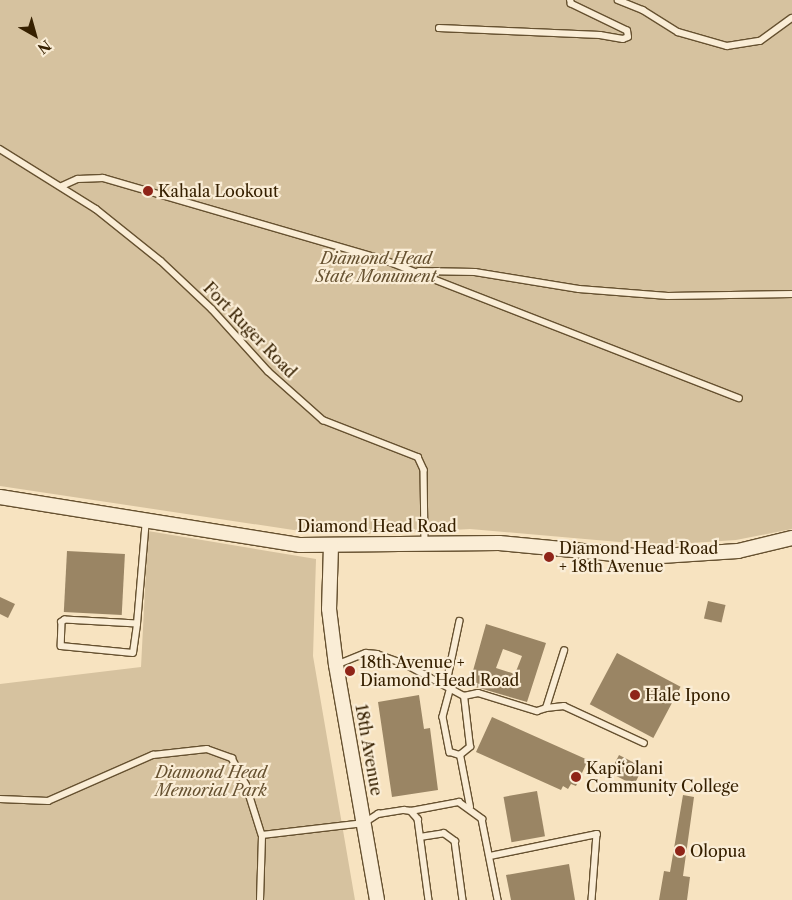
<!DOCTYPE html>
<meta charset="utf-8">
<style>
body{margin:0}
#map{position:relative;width:792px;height:900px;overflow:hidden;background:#f7e3c0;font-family:"Libre Caslon Text",serif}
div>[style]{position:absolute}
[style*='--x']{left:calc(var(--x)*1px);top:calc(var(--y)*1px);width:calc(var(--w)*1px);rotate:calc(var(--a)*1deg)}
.green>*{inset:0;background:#d6c29f}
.building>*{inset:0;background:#9a8564;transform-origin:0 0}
.roads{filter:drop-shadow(1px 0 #665130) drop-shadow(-1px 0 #665130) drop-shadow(0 1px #665130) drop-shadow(0 -1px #665130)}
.service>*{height:5.5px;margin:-2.75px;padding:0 2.75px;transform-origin:2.75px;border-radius:2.75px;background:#faedd6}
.tertiary>*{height:14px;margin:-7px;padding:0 7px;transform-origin:7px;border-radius:7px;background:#faedd6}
.dots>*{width:14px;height:14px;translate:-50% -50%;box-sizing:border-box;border:2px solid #faedd6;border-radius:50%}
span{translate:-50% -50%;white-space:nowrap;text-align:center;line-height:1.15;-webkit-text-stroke:4.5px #faedd6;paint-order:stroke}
.poi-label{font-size:16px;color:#362000}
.left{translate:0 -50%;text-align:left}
.park-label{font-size:16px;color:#665130;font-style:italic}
.street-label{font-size:16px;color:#362000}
.north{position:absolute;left:10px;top:10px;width:50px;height:50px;-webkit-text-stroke:4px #faedd6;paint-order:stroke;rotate:142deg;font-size:14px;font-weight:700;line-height:20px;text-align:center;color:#362000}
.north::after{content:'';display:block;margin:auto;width:18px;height:22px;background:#362000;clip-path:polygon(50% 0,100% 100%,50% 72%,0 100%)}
</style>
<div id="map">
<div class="green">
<div style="clip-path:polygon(0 0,792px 0,792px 529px,736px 540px,677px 544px,619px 542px,470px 529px,381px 534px,300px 531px,0 486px)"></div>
<div style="clip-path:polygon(148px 531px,316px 559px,313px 656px,355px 900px,0 900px,0 684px,141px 667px)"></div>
</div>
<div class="building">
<div style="left:67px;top:551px;width:58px;height:61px;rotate:3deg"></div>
<div style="clip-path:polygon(0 597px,15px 604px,8px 618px,0 614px)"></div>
<div style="left:708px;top:601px;width:18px;height:18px;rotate:13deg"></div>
<div style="clip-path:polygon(evenodd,486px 624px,546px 643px,527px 702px,469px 685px,486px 624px,503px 649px,522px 656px,515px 674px,496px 668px,503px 649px)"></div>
<div style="left:617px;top:653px;width:72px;height:58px;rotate:28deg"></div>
<div style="clip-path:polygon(419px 695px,424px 729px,430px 728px,438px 790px,392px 797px,378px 702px)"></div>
<div style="clip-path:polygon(492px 717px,588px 760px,576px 786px,571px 784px,568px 789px,563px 786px,561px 790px,476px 752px)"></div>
<div style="left:619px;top:755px;width:27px;height:20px;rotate:27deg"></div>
<div style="left:537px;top:791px;width:46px;height:34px;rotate:80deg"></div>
<div style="clip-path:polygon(683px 795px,694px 797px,683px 876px,690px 877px,687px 900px,659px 900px,664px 871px,670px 872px)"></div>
<div style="clip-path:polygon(569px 864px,575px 900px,511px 900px,506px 875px)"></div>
</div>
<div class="roads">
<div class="service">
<div style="--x:618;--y:0;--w:27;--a:22"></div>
<div style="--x:643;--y:10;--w:41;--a:32.2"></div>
<div style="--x:678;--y:32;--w:51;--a:15.9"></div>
<div style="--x:727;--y:46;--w:33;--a:-9"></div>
<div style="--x:760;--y:41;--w:39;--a:-36"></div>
<div style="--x:439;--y:28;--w:161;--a:2.5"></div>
<div style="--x:600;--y:35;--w:23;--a:10"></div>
<div style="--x:623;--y:39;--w:5;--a:-22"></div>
<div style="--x:628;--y:37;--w:6;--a:-99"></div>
<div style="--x:627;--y:31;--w:62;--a:-154.3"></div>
<div style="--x:571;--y:4;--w:4;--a:-104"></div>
<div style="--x:0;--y:149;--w:113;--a:32"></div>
<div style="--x:96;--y:209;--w:83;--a:38.7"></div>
<div style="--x:161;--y:261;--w:70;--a:43.3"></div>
<div style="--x:212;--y:309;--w:84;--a:47.9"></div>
<div style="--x:268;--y:371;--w:74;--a:41.7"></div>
<div style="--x:323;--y:420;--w:102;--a:21.3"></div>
<div style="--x:418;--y:457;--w:14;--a:65"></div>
<div style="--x:424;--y:470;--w:73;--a:89.2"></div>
<div style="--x:62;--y:186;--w:17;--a:-24"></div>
<div style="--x:78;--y:179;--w:25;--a:-2"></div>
<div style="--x:103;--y:178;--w:291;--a:16.2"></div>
<div style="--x:382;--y:259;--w:383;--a:21.3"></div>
<div style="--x:419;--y:271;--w:56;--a:1"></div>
<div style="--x:475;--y:272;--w:105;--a:9.3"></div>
<div style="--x:579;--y:289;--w:89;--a:4.5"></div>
<div style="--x:668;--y:296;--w:124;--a:-0.9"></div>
<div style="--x:460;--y:621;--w:58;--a:101.9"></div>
<div style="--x:448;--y:678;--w:9;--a:72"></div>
<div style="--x:451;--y:687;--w:31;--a:105"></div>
<div style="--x:443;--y:717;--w:36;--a:79"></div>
<div style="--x:450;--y:752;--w:10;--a:17"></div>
<div style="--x:137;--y:624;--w:72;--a:-176.8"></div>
<div style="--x:65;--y:620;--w:4;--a:146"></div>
<div style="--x:62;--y:622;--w:24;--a:92"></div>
<div style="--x:61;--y:646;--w:72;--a:5.6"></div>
<div style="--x:133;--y:653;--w:29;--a:-82"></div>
<div style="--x:137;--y:624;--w:104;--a:-85.1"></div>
<div style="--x:336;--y:665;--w:32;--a:-22"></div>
<div style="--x:366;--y:653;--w:11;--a:5"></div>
<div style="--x:377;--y:654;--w:30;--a:20"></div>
<div style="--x:405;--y:664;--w:67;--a:28.5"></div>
<div style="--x:546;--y:708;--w:18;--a:-6"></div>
<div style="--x:564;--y:706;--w:88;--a:24.8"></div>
<div style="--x:0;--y:799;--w:48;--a:2.4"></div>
<div style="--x:48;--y:801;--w:115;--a:-23.7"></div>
<div style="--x:153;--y:755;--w:54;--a:-6.3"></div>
<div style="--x:207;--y:749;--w:27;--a:20"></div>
<div style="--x:232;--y:758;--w:30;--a:62"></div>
<div style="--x:246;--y:784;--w:53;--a:72.6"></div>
<div style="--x:470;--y:807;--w:53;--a:-100.9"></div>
<div style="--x:460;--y:755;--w:13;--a:-39"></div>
<div style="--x:470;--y:747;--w:51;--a:-96.7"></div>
<div style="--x:464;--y:696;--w:14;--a:-12"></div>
<div style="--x:478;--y:693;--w:62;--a:17"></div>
<div style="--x:537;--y:711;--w:9;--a:-18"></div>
<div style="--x:546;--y:708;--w:60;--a:-72.5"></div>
<div style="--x:411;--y:811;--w:49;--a:-10.6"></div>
<div style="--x:459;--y:802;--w:29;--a:36"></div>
<div style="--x:482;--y:819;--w:83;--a:78.8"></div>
<div style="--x:420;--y:837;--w:24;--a:-9"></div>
<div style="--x:444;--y:833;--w:14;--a:36"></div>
<div style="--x:455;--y:841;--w:60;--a:82.3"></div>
<div style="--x:490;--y:856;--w:109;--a:-11.6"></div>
<div style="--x:597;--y:834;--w:66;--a:94.3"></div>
<div style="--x:260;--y:900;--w:65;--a:-88.2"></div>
<div style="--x:262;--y:835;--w:103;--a:-6.7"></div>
<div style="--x:364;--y:823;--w:17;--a:-33"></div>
<div style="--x:378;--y:814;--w:26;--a:-9"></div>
<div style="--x:404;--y:810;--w:7;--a:8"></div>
<div style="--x:411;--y:811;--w:11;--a:49"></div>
<div style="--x:418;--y:819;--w:82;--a:82.3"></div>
</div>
<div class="tertiary">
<div style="--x:0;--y:497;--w:304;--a:9.1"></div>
<div style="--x:300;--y:545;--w:199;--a:-0.6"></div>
<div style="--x:499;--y:543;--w:148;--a:5.4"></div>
<div style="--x:646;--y:557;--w:92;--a:-3.7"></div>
<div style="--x:738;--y:551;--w:56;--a:-13.5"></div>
<div style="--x:331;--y:546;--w:63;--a:91.8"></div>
<div style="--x:329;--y:609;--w:56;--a:82.9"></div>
<div style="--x:336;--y:665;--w:239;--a:80.1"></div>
</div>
</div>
<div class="dots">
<div style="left:148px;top:191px;background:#8f2418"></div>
<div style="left:549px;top:557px;background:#8f2418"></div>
<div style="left:350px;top:671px;background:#8f2418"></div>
<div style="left:635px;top:695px;background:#8f2418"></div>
<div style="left:576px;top:777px;background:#8f2418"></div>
<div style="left:680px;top:851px;background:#8f2418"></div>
</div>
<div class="poi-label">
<span class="left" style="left:158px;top:191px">Kahala Lookout</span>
<span class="left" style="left:559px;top:557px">Diamond Head Road<br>+ 18th Avenue</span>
<span class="left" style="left:360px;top:671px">18th Avenue +<br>Diamond Head Road</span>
<span class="left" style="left:645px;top:695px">Hale Ipono</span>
<span class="left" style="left:586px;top:777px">Kapi‘olani<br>Community College</span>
<span class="left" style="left:690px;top:851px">Olopua</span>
</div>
<div class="park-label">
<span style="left:376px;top:267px">Diamond Head<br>State Monument</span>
<span style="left:211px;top:781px">Diamond Head<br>Memorial Park</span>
</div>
<div class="street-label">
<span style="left:250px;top:330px;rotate:46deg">Fort Ruger Road</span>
<span style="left:377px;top:526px">Diamond Head Road</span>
<span style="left:369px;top:750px;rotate:80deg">18th Avenue</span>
</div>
<div class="north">N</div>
</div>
